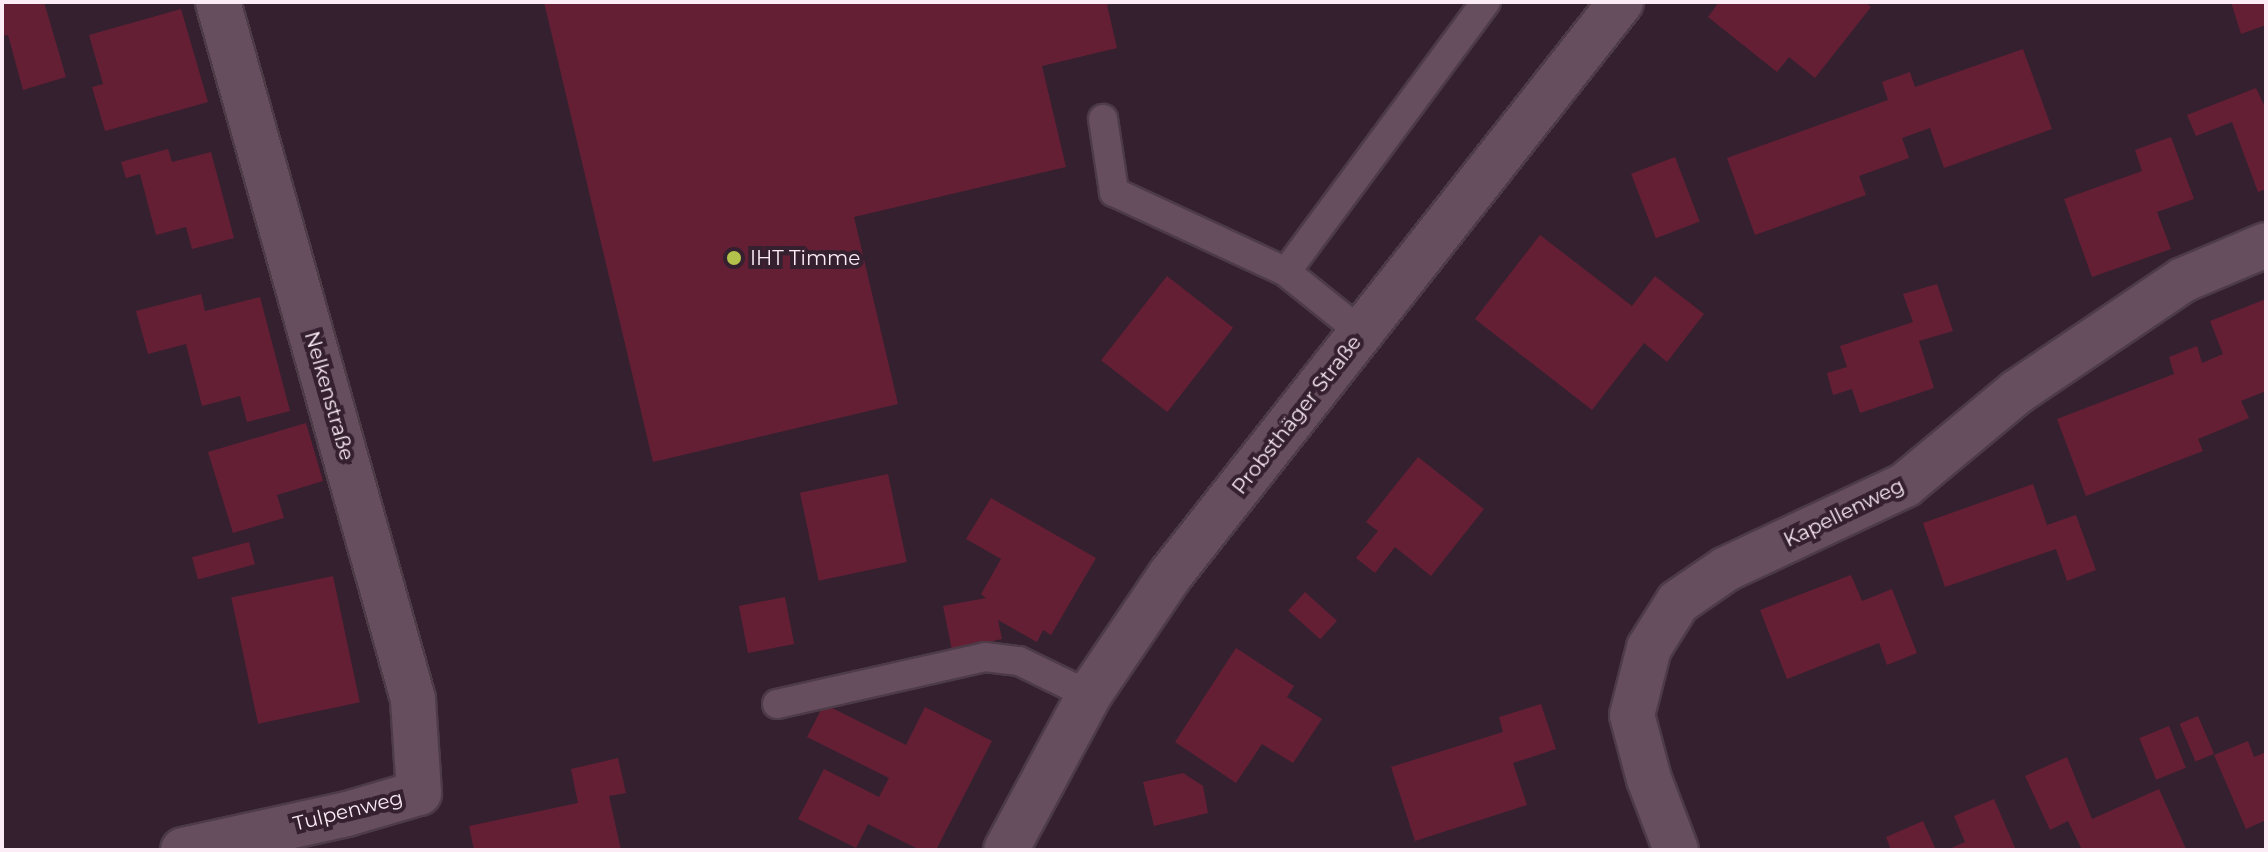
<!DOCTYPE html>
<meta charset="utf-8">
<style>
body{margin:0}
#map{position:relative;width:2268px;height:852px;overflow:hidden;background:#35202f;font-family:Montserrat,sans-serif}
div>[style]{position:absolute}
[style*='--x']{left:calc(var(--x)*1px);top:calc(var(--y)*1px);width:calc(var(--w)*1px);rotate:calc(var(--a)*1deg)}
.building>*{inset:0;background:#641f34;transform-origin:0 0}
.roads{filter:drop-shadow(2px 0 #4d3b48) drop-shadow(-2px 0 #4d3b48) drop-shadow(0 2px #4d3b48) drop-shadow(0 -2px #4d3b48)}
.lane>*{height:28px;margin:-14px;padding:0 14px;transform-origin:14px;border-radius:14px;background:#664e5f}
.street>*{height:44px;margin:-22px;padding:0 22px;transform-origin:22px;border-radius:22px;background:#664e5f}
.dots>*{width:22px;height:22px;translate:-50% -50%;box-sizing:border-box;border:4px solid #35202f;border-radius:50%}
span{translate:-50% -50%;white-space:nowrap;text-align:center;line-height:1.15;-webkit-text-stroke:8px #35202f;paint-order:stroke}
.poi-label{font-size:20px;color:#fbecf6}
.left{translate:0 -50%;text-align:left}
.street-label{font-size:20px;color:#fbecf6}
.frame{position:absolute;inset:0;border:4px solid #fbecf6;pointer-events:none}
</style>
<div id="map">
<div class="building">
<div style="clip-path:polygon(2px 2px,44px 2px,66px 77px,23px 90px,8px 35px,2px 36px)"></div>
<div style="clip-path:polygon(544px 2px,1116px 2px,1107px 5px,1117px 48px,1042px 66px,1066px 167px,854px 217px,898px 404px,653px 462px)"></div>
<div style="clip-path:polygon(1719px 2px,1865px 2px,1871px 7px,1815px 78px,1789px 57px,1777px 72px,1708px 17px)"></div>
<div style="clip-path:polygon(2231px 2px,2266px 2px,2266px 25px,2241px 34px)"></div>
<div style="clip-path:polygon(181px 9px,208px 102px,105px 131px,92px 87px,103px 84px,89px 35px)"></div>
<div style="clip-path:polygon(2023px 49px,2052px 129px,1944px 168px,1930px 128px,1902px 138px,1909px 158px,1859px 176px,1866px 195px,1755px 235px,1727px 158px,1888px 100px,1882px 82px,1910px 72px,1915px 87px)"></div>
<div style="clip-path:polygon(2256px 88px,2266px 109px,2266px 189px,2258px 192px,2232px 122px,2196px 136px,2187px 115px)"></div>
<div style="clip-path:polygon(2171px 137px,2194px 199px,2157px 212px,2171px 249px,2092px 277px,2064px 199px,2142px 171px,2135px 150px)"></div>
<div style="clip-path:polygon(168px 149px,172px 162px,211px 152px,234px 238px,192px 249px,186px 227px,156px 235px,140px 174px,126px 178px,121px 162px)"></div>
<div style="left:1675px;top:157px;width:69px;height:47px;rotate:69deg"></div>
<div style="clip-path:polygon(1540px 235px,1632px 306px,1655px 276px,1704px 314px,1667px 362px,1644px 343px,1592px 410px,1475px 319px)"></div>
<div style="left:1167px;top:276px;width:84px;height:107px;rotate:38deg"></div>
<div style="clip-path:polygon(1937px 284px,1953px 331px,1919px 341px,1934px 388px,1860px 413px,1852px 389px,1833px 395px,1827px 373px,1847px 367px,1840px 346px,1913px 322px,1903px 294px)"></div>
<div style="clip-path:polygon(201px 294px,205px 311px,260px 297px,290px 411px,247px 422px,240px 396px,202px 406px,186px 344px,148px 354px,136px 311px)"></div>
<div style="clip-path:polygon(2266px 299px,2266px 391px,2241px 401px,2249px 418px,2198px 439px,2203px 451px,2086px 496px,2057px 419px,2174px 374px,2169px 357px,2197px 346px,2202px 363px,2223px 354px,2210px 321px)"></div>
<div style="clip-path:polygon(306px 423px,323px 481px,277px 495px,284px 518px,233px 533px,208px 452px)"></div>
<div style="clip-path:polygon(1418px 457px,1484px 509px,1431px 576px,1395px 547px,1375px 573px,1356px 558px,1378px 531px,1366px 522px)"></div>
<div style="left:888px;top:474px;width:90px;height:90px;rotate:78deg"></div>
<div style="clip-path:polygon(2033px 484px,2047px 525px,2076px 515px,2096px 570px,2067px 581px,2056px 549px,1945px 587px,1923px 523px)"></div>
<div style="clip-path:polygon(991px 498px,1096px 558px,1051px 635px,1043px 630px,1037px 642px,998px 620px,1002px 639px,952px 650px,943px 606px,986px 598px,981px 594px,1001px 559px,966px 539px)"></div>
<div style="left:249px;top:542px;width:23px;height:59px;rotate:75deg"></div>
<div style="clip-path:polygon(1851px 575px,1862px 601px,1892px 589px,1917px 653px,1887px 665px,1879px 643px,1787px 679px,1760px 610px)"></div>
<div style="left:333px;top:576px;width:129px;height:104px;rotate:78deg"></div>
<div style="left:1305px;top:592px;width:43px;height:25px;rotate:42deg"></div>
<div style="left:785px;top:597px;width:48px;height:47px;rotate:79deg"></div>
<div style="clip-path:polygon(1236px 648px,1294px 686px,1287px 697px,1322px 719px,1293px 763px,1262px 744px,1236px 783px,1175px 742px)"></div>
<div style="clip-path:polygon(824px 704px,906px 745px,925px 707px,992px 741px,936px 850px,920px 850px,868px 824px,856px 848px,798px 819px,824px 769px,879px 797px,889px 778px,807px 737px)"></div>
<div style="clip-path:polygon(1541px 704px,1556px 749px,1513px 763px,1527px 805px,1415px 841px,1391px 767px,1503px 732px,1499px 717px)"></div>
<div style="left:2198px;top:716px;width:41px;height:20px;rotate:67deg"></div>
<div style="left:2169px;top:726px;width:45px;height:32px;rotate:68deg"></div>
<div style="clip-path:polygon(2248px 741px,2254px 757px,2266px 752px,2266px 820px,2246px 829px,2214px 755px)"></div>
<div style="clip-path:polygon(2067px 757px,2092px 819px,2159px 789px,2186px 849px,2082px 850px,2068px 821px,2050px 830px,2025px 776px)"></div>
<div style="clip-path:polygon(618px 758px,626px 793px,609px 796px,621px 850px,474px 850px,469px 826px,578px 803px,571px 769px)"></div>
<div style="clip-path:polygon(1183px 773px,1203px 786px,1208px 813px,1154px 826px,1143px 782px)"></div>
<div style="clip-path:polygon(1994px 799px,2016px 850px,1947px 850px,1965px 842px,1954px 816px)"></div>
<div style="clip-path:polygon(1923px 821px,1936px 850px,1891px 850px,1886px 837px)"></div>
</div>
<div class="roads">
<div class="lane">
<div style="--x:1103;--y:119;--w:74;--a:81.4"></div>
<div style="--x:1114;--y:192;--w:190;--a:24.9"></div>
<div style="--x:1362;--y:333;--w:97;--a:-141.2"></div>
<div style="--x:1286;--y:272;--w:336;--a:-53.5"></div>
<div style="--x:777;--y:704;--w:213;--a:-12.7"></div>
<div style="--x:985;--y:657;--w:34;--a:7"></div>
<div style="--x:1019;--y:661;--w:78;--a:25.9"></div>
</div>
<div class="street">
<div style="--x:183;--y:850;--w:168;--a:-12.4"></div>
<div style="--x:347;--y:814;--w:75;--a:-16.3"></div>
<div style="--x:419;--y:793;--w:94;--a:-93.7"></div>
<div style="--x:413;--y:699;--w:724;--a:-105.63"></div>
<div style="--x:1006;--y:850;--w:176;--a:-61.8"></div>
<div style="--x:1089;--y:695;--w:146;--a:-55.9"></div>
<div style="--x:1171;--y:574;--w:728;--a:-51.81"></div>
<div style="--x:1676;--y:850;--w:76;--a:-110.8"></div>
<div style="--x:1649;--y:779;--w:66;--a:-104.9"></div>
<div style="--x:1632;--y:715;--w:69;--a:-75.8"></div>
<div style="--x:1649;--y:648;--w:54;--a:-57.8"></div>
<div style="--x:1678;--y:602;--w:58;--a:-34.5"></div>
<div style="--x:1726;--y:569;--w:198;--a:-25.1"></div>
<div style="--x:1905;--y:485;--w:146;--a:-39.7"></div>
<div style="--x:2017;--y:392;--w:200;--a:-34"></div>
<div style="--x:2183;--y:280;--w:90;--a:-22.9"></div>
</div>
</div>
<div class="dots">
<div style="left:734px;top:258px;background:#b3c24b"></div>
</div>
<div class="poi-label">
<span class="left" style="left:750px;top:258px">IHT Timme</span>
</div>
<div class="street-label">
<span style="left:329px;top:396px;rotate:74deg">Nelkenstraße</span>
<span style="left:1297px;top:415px;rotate:-52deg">Probsthäger Straße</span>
<span style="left:1844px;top:513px;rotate:-26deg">Kapellenweg</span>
<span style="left:348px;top:811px;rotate:-14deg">Tulpenweg</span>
</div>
<div class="frame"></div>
</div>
